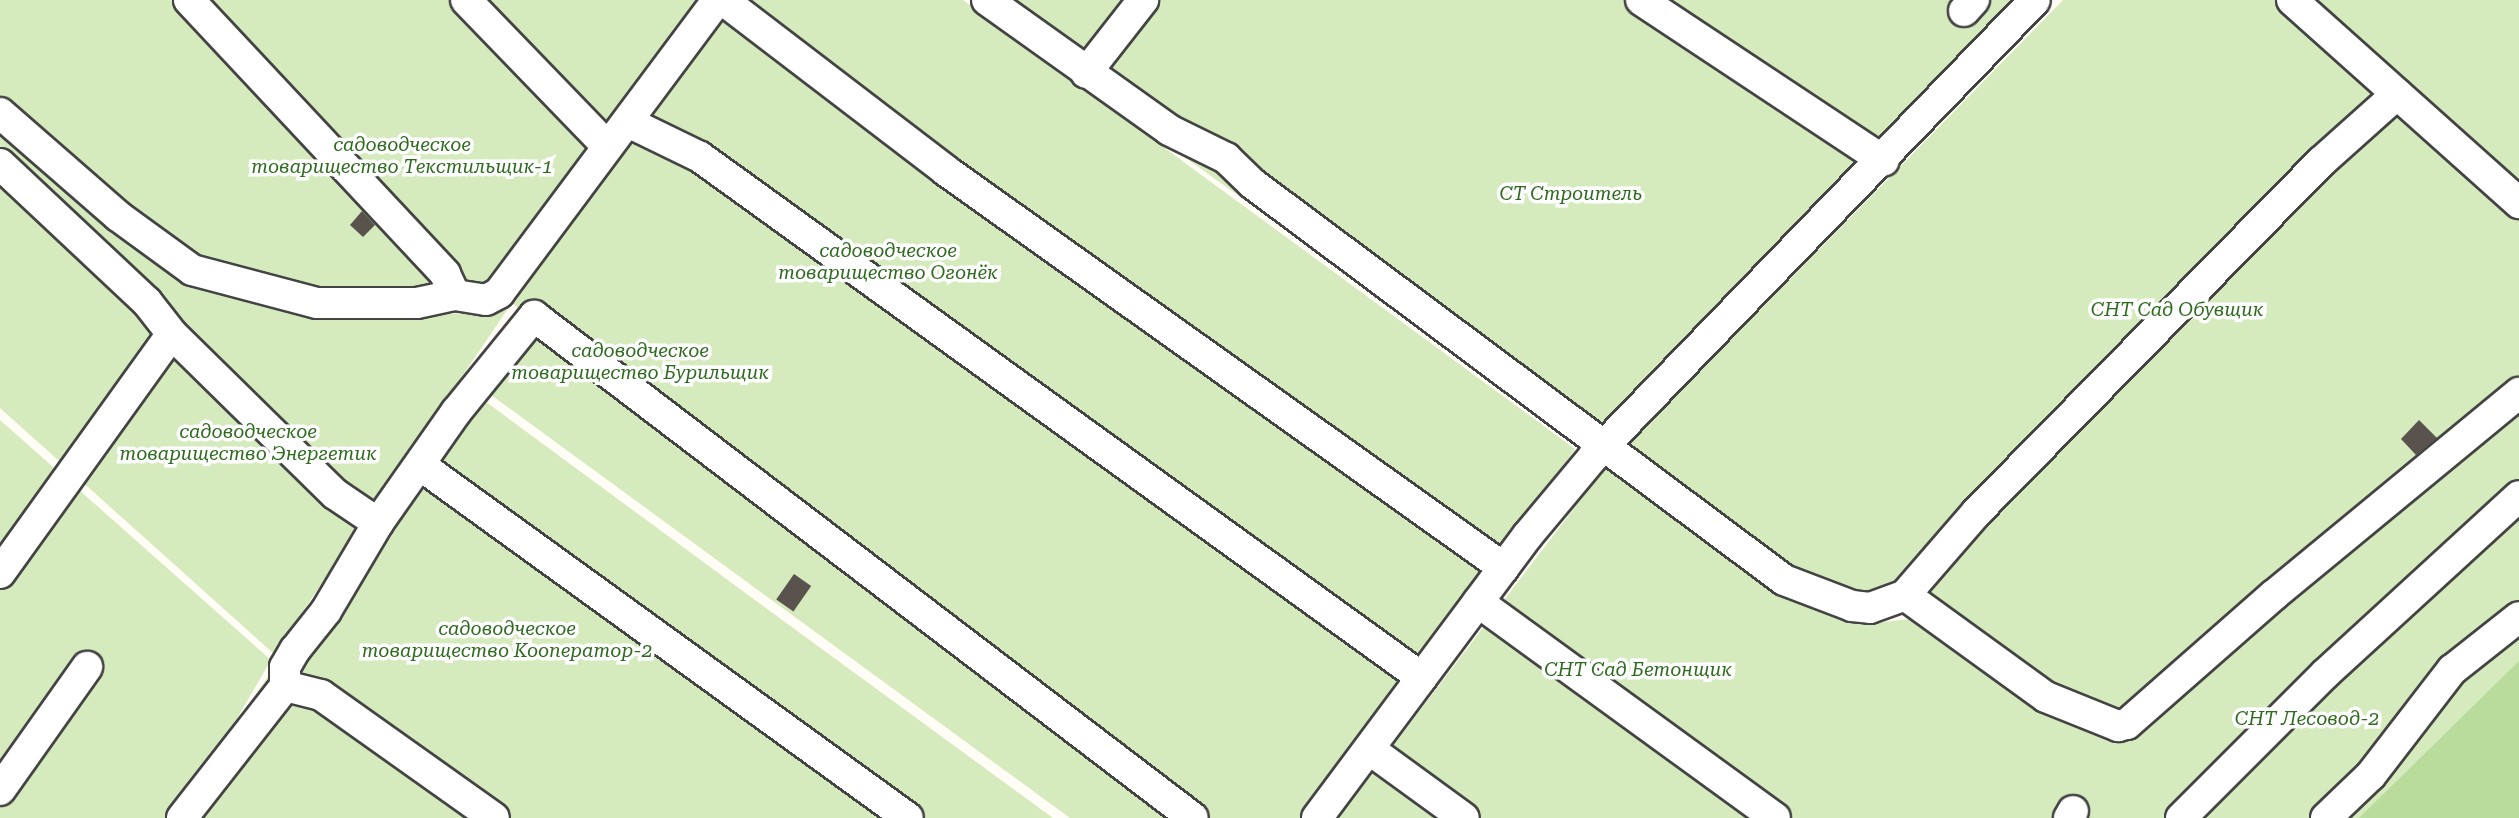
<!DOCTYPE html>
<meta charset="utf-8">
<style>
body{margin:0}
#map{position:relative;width:2519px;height:818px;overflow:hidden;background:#fffdf5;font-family:"Roboto Serif",serif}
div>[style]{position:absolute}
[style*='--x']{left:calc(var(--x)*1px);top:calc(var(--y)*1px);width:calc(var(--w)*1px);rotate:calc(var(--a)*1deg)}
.green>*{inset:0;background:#d5ebbd}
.forest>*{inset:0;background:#b9dc9c}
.building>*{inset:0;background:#5a524d;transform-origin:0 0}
.roads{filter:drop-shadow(2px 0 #444) drop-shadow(-2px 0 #444) drop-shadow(0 2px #444) drop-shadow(0 -2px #444)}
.minor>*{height:30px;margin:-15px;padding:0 15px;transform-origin:15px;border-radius:15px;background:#fff}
span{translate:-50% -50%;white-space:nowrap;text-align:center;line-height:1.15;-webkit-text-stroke:7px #fff;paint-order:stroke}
.park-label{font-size:19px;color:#2f6b1f;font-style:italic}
</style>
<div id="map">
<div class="green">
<div style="clip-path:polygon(0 0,726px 0,542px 261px,735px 0,963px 0,1575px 449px,1315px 818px,1070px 818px,472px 381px,521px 310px,512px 303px,391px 313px,305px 314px,378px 319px,507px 310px,274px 654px,0 408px)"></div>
<div style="clip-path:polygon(997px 0,2025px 0,1594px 449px,1082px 84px)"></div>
<div style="clip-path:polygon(2063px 0,2281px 0,2519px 214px,2519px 818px,1338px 818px,1607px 465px,1847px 618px,1875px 623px,1918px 618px,2030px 703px,2116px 744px,2105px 714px,1900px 587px,1855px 600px,1796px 581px,1620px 453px)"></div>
<div style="clip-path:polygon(2304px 0,2519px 0,2519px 192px)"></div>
<div style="clip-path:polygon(463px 385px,759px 603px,1053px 818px,173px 818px,195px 784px,167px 818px,0 818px,0 420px,271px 660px,218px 751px)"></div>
</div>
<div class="forest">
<div style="clip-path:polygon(2519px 661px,2519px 818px,2359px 818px)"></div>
</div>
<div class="building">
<div style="clip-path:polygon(362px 211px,375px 225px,363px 237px,350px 225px)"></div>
<div style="clip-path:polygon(2419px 420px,2437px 438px,2416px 455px,2401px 439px)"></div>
<div style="left:794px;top:574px;width:21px;height:31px;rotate:35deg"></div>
</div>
<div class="roads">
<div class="minor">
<div style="--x:189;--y:0;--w:375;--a:46.9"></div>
<div style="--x:445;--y:274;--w:23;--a:65"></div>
<div style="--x:466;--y:0;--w:200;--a:46"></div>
<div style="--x:723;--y:0;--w:280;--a:37.4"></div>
<div style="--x:945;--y:170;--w:686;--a:35.45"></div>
<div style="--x:987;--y:0;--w:224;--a:35.5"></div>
<div style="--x:1169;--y:130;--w:64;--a:26.2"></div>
<div style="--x:1226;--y:158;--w:37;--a:44"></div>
<div style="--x:1253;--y:184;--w:662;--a:36.71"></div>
<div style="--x:1784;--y:580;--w:73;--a:20.9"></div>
<div style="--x:1852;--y:606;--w:18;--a:6"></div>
<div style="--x:1870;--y:608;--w:37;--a:-20"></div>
<div style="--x:1905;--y:595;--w:110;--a:-49.1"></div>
<div style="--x:1977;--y:512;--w:491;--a:-45.5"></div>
<div style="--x:2321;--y:162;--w:102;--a:-41.8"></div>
<div style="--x:1641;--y:0;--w:291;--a:33.5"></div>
<div style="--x:2292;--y:0;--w:305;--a:41.8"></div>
<div style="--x:1964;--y:11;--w:15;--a:-48"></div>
<div style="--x:1086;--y:73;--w:93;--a:-52"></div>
<div style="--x:0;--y:113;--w:157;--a:41.1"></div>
<div style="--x:118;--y:216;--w:92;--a:36.1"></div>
<div style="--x:192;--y:270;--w:129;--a:14.8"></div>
<div style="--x:317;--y:303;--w:100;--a:0"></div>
<div style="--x:417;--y:303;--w:39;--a:-12"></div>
<div style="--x:455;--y:295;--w:31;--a:9"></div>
<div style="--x:486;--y:300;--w:15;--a:-28"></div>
<div style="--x:499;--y:293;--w:365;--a:-53.3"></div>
<div style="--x:628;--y:122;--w:80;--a:25.9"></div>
<div style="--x:700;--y:157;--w:890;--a:35.81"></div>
<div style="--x:0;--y:164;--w:202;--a:43.2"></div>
<div style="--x:147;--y:302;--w:41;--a:52"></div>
<div style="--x:172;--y:334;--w:228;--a:44.5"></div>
<div style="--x:335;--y:494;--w:52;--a:34"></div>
<div style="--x:420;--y:465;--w:602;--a:35.88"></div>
<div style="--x:0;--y:573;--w:294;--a:-54.3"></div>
<div style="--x:1905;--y:595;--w:174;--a:35.9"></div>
<div style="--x:2046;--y:697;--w:78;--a:21.9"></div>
<div style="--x:2118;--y:726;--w:9;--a:-13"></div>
<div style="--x:2127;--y:724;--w:196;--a:-41.3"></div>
<div style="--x:2274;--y:595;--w:318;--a:-39.5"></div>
<div style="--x:1478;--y:602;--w:367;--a:36"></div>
<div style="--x:285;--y:686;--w:37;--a:14"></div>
<div style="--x:321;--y:695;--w:212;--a:35.4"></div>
<div style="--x:1369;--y:749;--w:117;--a:36"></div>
<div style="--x:0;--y:790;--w:151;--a:-54.7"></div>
<div style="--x:182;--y:818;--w:167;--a:-52"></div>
<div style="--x:285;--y:686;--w:19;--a:-90"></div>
<div style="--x:285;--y:667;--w:20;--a:-60"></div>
<div style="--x:295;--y:650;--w:50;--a:-51.5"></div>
<div style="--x:326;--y:611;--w:102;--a:-59.4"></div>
<div style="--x:378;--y:523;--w:136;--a:-54.9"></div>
<div style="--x:456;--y:412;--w:124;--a:-50.9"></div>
<div style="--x:534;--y:316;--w:828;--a:37.3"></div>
<div style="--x:1317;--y:818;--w:353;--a:-53.3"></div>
<div style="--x:1528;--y:535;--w:103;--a:-50.1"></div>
<div style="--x:1594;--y:456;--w:634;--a:-45.96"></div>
<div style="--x:2069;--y:818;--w:8;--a:-60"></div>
<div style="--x:2181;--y:818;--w:204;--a:-45"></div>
<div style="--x:2325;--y:674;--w:263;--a:-42.5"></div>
<div style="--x:2326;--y:818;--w:62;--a:-43.7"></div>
<div style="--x:2371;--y:775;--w:133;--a:-52.4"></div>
<div style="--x:2452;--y:670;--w:85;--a:-38.3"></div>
</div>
</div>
<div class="park-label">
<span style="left:402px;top:156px">садоводческое<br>товарищество Текстильщик-1</span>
<span style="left:1571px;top:194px">СТ Строитель</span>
<span style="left:888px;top:262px">садоводческое<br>товарищество Огонёк</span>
<span style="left:2177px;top:310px">СНТ Сад Обувщик</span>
<span style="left:640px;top:362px">садоводческое<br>товарищество Бурильщик</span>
<span style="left:248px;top:443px">садоводческое<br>товарищество Энергетик</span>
<span style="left:507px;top:640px">садоводческое<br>товарищество Кооператор-2</span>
<span style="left:1638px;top:670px">СНТ Сад Бетонщик</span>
<span style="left:2307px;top:719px">СНТ Лесовод-2</span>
</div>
</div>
